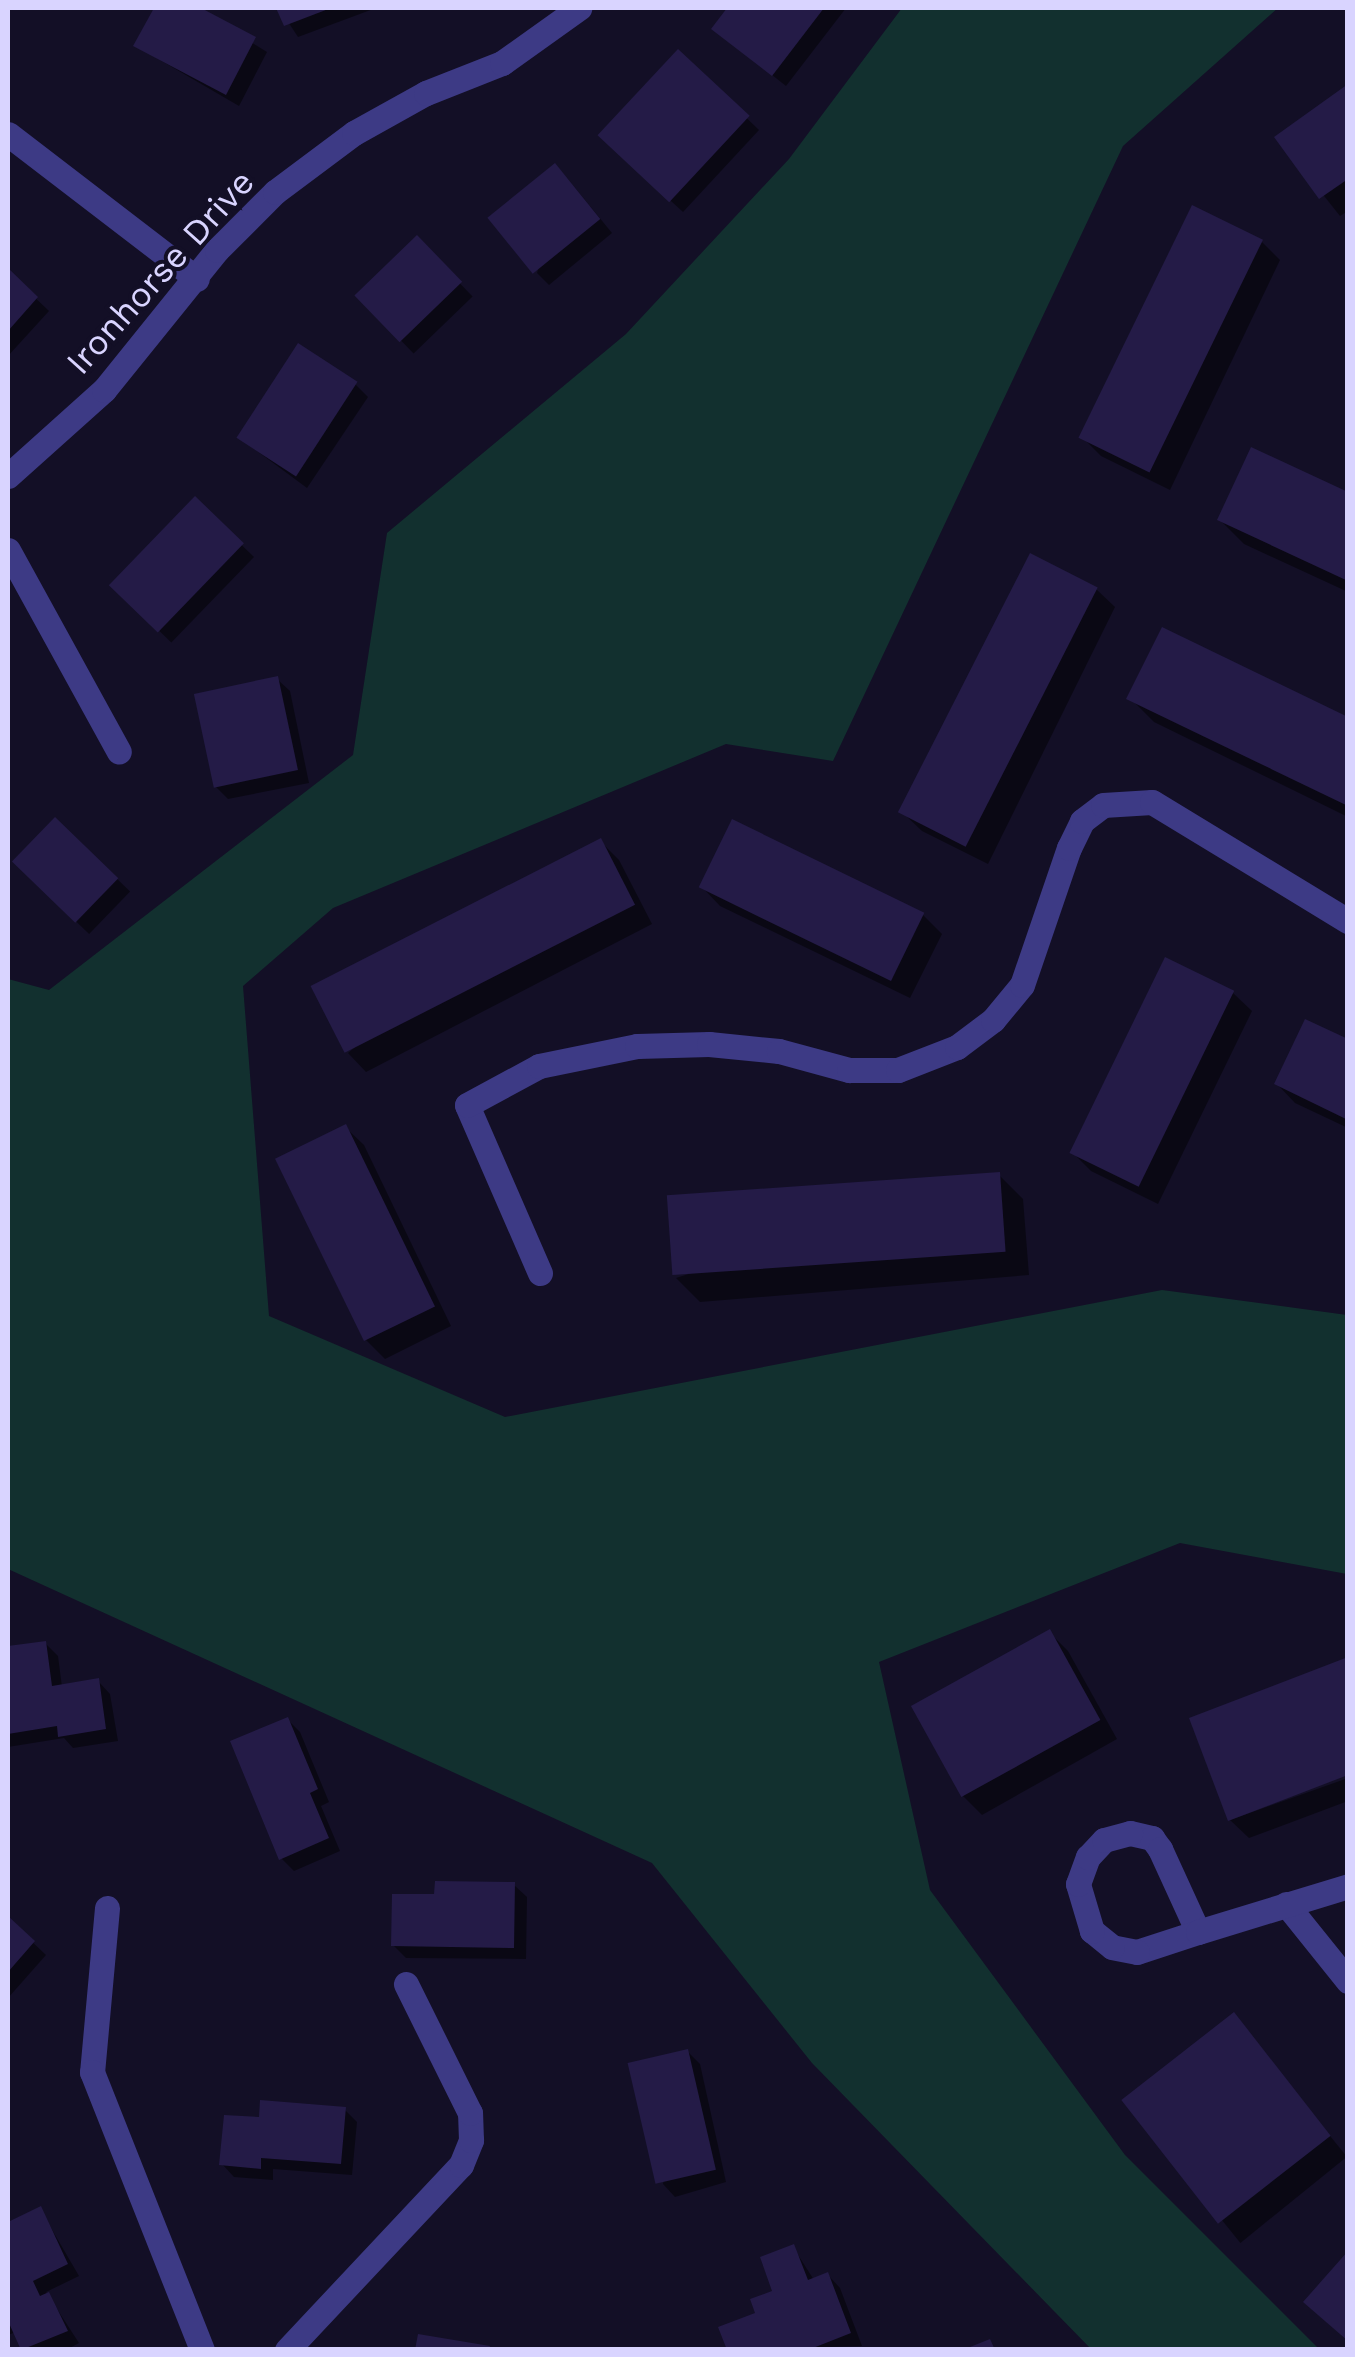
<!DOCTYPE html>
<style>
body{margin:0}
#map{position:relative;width:1355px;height:2357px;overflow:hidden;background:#130f26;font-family:"Work Sans",sans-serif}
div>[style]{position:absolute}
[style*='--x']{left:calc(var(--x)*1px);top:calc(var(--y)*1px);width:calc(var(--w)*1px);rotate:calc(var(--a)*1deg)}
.green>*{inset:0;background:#12302f}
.shadow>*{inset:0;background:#0007;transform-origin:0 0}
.building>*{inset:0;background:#241b47;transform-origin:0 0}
.minor>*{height:25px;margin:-12.5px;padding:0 12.5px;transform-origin:12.5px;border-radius:12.5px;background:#3d3a85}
span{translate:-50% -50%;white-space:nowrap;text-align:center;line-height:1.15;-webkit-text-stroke:8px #130f26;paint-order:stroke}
.street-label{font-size:35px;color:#d9d4ff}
.frame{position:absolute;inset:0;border:10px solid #d9d4ff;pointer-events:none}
</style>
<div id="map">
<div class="green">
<div style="clip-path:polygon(902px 8px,1278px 8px,1123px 146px,833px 761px,726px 744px,333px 908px,243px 986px,269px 1316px,505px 1417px,1162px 1290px,1347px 1315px,1347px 1574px,1180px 1543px,879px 1662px,930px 1890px,1125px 2155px,1319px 2349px,1091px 2349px,812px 2063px,652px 1863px,8px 1569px,8px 979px,49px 990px,353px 755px,387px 533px,626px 334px,789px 159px)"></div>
</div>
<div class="shadow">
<div style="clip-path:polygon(157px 8px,196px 8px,267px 52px,239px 106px,136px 46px)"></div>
<div style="clip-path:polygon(279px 8px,376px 8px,298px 37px)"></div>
<div style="clip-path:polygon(730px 8px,846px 8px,786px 86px,714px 29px)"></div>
<div style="clip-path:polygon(678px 52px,759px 130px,683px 212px,613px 148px)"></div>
<div style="clip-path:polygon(1348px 87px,1348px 211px,1340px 216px,1278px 138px)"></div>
<div style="clip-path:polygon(567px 178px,612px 233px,549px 285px,537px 273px)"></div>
<div style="left:417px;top:239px;width:80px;height:82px;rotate:46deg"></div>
<div style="clip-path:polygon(1262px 242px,1280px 260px,1170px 490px,1101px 456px,1082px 437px)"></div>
<div style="clip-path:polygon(8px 272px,49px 311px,8px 356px)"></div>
<div style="clip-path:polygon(355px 384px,368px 397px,307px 488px,238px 437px)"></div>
<div style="clip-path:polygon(1348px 495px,1348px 592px,1244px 544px,1220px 520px)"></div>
<div style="left:195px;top:500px;width:82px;height:119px;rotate:44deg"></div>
<div style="clip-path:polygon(1096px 589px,1115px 607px,988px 864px,922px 831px,903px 813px)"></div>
<div style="clip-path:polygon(277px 679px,290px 691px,309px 783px,228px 799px,216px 787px)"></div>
<div style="clip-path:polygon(1130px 698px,1348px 720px,1348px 817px,1154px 722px)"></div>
<div style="left:56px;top:820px;width:103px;height:59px;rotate:44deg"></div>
<div style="clip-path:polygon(600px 841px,619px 860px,652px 924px,366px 1072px,348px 1053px)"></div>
<div style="clip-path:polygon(702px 887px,923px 915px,942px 934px,910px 998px,720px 906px)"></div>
<div style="clip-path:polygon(1233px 993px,1252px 1011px,1158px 1204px,1091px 1171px,1072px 1152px)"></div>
<div style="clip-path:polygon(1348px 1042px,1348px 1128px,1295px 1103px,1277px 1084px)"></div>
<div style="clip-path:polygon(345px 1127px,364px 1145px,451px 1326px,385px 1359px,366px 1340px)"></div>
<div style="clip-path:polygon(999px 1175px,1023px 1199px,1029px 1275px,700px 1302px,676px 1278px)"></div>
<div style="clip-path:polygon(1049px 1632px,1068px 1651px,1117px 1739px,982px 1815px,963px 1796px)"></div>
<div style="clip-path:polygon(45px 1643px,58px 1656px,62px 1687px,98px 1681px,110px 1694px,118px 1741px,73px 1748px,64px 1738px,8px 1747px,8px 1676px)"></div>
<div style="clip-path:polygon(288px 1720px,300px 1732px,329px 1802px,321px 1806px,340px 1851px,294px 1871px,281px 1858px)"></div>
<div style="clip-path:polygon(1348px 1778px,1348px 1801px,1249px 1838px,1230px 1820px)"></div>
<div style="clip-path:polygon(514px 1885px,527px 1897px,526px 1959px,406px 1958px,393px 1945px,437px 1897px)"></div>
<div style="clip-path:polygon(8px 1919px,46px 1955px,8px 1998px)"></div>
<div style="left:1233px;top:2016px;width:181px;height:137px;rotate:51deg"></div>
<div style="clip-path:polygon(687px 2051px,700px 2064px,726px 2182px,675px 2197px,663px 2184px)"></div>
<div style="clip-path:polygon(345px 2110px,357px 2122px,352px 2175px,273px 2169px,273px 2180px,234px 2177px,222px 2164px,262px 2120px)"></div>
<div style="clip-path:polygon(40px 2209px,79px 2276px,46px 2292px,79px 2343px,66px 2350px,24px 2350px,16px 2332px,8px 2335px,8px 2225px)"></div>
<div style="clip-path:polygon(793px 2247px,814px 2280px,828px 2275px,840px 2288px,862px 2346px,729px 2350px,776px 2292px)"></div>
</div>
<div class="building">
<div style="clip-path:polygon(154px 8px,201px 8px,256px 37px,226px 95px,133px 46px)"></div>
<div style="clip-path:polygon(276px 8px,331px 8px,284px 26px)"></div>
<div style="clip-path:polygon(727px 8px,824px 8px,772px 76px,711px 29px)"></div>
<div style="left:678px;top:49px;width:98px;height:118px;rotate:43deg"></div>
<div style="clip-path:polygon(1348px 84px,1348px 179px,1319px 199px,1274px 137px)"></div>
<div style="left:555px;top:163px;width:72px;height:87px;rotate:51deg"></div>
<div style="left:1192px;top:205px;width:79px;height:259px;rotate:26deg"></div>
<div style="left:417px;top:235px;width:65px;height:87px;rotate:46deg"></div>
<div style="clip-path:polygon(8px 268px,38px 297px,8px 331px)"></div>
<div style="left:298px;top:343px;width:71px;height:113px;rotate:33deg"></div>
<div style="clip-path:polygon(1251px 447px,1348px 492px,1348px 581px,1217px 520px)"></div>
<div style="left:195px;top:496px;width:68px;height:124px;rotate:44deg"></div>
<div style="left:1030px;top:553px;width:76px;height:291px;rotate:27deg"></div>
<div style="clip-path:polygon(1162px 627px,1348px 717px,1348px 806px,1126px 699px)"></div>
<div style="left:278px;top:676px;width:96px;height:86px;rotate:78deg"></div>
<div style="left:55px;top:817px;width:88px;height:62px;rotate:44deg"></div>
<div style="left:732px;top:819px;width:214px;height:76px;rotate:26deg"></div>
<div style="left:601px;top:838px;width:75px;height:326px;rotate:63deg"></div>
<div style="left:1165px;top:957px;width:77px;height:218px;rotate:26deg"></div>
<div style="clip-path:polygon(1305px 1019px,1348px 1039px,1348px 1120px,1274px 1084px)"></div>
<div style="left:346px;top:1124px;width:203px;height:79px;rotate:64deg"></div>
<div style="left:1000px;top:1172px;width:80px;height:334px;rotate:86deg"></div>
<div style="left:1050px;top:1629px;width:104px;height:159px;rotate:61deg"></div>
<div style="clip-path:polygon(46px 1641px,52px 1686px,99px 1678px,106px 1729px,58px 1737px,57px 1726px,8px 1734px,8px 1646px)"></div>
<div style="clip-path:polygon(1348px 1657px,1348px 1775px,1228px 1821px,1189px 1718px)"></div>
<div style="clip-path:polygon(288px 1717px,318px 1789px,310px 1793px,329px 1838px,279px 1860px,230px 1741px)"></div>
<div style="clip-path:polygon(435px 1881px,515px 1882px,514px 1948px,391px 1946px,392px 1894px,434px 1894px)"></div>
<div style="clip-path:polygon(8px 1916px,35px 1941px,8px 1972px)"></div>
<div style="left:1234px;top:2012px;width:157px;height:143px;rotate:52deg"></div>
<div style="left:688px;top:2049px;width:124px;height:62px;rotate:77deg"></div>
<div style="clip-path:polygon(260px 2100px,346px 2107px,341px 2164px,261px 2158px,261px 2169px,219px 2165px,224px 2115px,259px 2117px)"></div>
<div style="clip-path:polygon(41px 2206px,68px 2264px,33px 2281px,40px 2296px,49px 2292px,68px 2331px,21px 2350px,8px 2321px,8px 2222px)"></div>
<div style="clip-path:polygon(794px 2244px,808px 2280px,828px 2272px,851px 2333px,808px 2350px,727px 2350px,718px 2327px,755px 2313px,750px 2299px,772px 2291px,760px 2257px)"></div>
<div style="clip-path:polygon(1348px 2251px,1348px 2341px,1303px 2302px)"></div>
<div style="clip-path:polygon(418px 2334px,490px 2346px,489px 2350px,415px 2350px)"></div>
<div style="clip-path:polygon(990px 2339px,995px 2350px,965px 2350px,965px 2349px)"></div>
</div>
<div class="minor">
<div style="--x:8;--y:134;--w:238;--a:37.5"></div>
<div style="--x:8;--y:476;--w:129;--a:-41.9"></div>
<div style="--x:104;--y:390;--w:180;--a:-51.1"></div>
<div style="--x:217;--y:250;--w:82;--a:-45"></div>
<div style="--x:275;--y:192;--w:99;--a:-36.8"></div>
<div style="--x:354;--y:133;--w:82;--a:-29.1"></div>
<div style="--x:426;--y:93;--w:82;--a:-21.5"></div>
<div style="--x:502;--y:63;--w:95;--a:-35.5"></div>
<div style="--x:8;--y:550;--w:230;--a:61.2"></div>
<div style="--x:540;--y:1273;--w:183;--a:-113.5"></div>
<div style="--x:467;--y:1105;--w:82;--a:-28.4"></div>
<div style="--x:539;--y:1066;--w:100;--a:-11.5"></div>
<div style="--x:637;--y:1046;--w:72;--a:-1.6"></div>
<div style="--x:709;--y:1044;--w:70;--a:5.7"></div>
<div style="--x:779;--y:1051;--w:73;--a:15.2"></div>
<div style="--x:849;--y:1070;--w:49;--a:0"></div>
<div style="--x:898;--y:1070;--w:63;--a:-21.3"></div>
<div style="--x:957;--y:1047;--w:45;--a:-36.9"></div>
<div style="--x:993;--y:1020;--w:45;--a:-50.4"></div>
<div style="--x:1022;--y:985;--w:145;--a:-71.1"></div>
<div style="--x:1069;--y:848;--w:30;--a:-64"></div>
<div style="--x:1082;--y:821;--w:26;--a:-37"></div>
<div style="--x:1103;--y:805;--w:49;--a:-3.5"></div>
<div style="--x:1152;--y:802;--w:229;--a:31.3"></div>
<div style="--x:1130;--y:1833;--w:23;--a:13"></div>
<div style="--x:1152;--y:1838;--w:14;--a:54"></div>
<div style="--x:1160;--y:1849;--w:91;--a:65.4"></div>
<div style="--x:1198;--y:1932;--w:64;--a:161.8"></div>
<div style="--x:1137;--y:1952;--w:25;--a:-169"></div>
<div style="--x:1112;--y:1947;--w:26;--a:-141"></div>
<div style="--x:1092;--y:1931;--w:49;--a:-106.6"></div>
<div style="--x:1078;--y:1884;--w:29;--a:-70"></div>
<div style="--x:1088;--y:1857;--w:23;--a:-47"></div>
<div style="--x:1104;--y:1840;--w:27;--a:-15"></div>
<div style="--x:1286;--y:1904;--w:99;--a:51.2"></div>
<div style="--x:107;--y:1908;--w:165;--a:95.2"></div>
<div style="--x:92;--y:2072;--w:299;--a:68.4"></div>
<div style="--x:1198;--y:1932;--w:157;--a:-17"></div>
<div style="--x:287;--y:2350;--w:254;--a:-46.8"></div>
<div style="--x:461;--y:2165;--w:27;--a:-68"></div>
<div style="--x:471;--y:2140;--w:27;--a:-92"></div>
<div style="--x:470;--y:2113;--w:144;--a:-116.4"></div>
</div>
<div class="street-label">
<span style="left:160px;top:272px;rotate:-48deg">Ironhorse Drive</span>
</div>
<div class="frame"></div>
</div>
